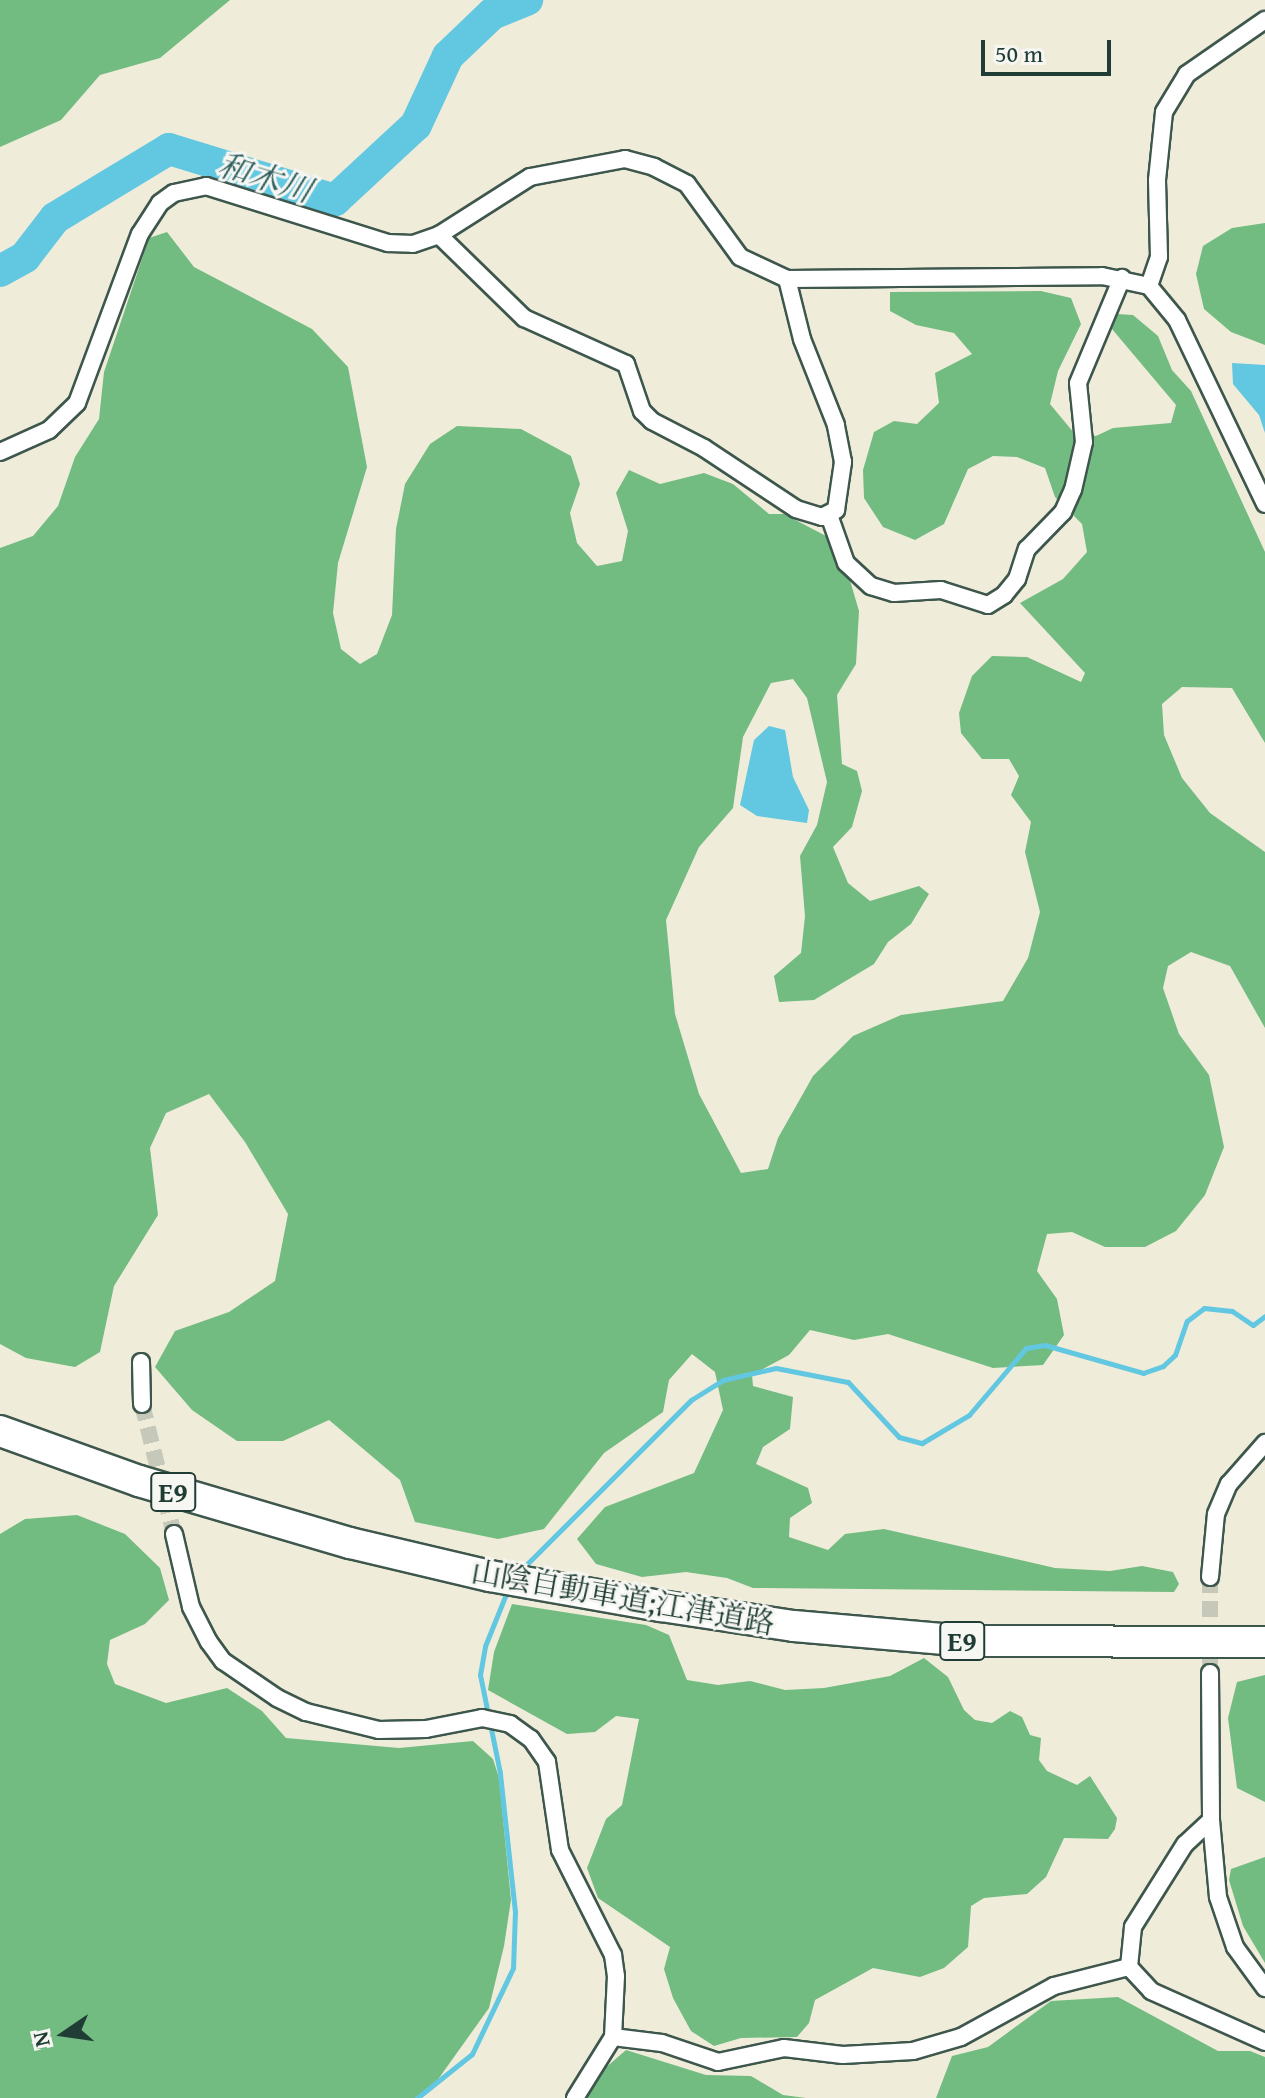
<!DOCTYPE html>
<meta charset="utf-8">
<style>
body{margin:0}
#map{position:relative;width:1265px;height:2098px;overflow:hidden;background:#f0ecda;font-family:"Gentium Book Plus","Noto Serif JP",serif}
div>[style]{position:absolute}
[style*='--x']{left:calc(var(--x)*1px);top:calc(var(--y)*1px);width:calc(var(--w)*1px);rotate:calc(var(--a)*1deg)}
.forest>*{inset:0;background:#72bb81}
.water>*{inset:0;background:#62c7e0}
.stream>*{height:5px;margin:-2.5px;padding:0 2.5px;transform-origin:2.5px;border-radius:2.5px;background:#62c7e0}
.river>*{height:32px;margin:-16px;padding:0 16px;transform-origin:16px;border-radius:16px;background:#62c7e0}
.street-tunnel>*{height:16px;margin-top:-8px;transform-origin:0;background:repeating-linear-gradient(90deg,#c6c9b9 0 16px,transparent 0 24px)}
.roads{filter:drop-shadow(2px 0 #3e574d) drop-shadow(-2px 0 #3e574d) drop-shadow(0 2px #3e574d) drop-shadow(0 -2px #3e574d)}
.street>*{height:16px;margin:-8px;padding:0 8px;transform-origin:8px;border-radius:8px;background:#fff}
.highway>*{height:30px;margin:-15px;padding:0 15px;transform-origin:15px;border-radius:15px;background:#fff}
span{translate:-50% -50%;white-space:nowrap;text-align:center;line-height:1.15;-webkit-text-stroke:6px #f6f6f2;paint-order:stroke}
.shield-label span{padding:2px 6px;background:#f6f6f2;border:2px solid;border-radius:6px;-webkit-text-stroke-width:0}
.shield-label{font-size:28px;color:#1f3d34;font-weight:700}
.street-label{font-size:30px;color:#1f3d34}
.water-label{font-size:32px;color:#30605f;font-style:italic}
.north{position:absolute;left:24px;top:1994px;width:80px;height:80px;-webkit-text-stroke:6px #f6f6f2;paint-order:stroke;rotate:257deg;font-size:22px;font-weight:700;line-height:32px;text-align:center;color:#1f3d34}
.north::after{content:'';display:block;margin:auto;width:28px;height:36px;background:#1f3d34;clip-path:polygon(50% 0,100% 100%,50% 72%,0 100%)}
.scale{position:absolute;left:981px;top:40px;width:130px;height:36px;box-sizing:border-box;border:4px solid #1f3d34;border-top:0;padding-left:10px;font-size:24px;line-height:28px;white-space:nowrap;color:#1f3d34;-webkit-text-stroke:6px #f6f6f2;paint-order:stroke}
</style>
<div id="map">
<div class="forest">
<div style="clip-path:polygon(0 0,230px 0,160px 58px,100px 75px,61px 120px,0 147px)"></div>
<div style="clip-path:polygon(1265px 223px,1265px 345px,1231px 332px,1204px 309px,1196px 274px,1203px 246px,1232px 228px)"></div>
<div style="clip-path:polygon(167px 232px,194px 267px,312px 329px,348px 367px,367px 467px,338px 563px,333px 613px,341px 649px,360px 664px,377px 654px,392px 615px,396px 529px,405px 484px,430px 444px,457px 426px,521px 429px,571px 456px,580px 484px,570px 513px,577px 543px,597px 566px,622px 561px,628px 531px,616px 493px,629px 470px,660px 484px,704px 473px,733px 484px,769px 514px,784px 514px,826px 536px,849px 577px,859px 611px,856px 664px,837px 695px,842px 764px,857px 771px,862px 791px,852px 827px,833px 847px,848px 883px,870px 901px,919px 886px,929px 894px,911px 924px,888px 942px,874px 964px,814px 1000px,779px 1002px,774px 976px,801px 953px,805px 916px,800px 856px,817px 825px,827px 782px,807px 698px,793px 679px,771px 683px,743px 737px,733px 808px,699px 847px,666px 920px,675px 1014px,699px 1094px,741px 1173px,768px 1169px,778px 1138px,813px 1076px,853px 1036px,901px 1015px,1003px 1001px,1028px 958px,1040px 912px,1025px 852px,1031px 822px,1011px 795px,1019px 776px,1009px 759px,982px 759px,961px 733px,959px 713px,972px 676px,992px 656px,1027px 657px,1081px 682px,1085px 673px,1020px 603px,1063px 579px,1087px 552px,1082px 524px,1055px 497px,1045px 468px,1017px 457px,993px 456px,968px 469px,944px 524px,915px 540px,883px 527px,864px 498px,863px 470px,874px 432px,894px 421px,917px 424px,939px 403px,935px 373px,972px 354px,954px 333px,916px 325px,890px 311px,890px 292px,1041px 291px,1071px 298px,1081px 324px,1058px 371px,1050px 404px,1074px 433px,1096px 436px,1113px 428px,1171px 423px,1176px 405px,1112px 329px,1117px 314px,1133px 315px,1158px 336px,1172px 370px,1191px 391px,1265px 552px,1265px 743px,1232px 688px,1182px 687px,1162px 704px,1164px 735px,1182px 778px,1210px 813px,1265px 852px,1265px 1028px,1230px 966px,1191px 952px,1168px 966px,1163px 988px,1179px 1034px,1209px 1075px,1224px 1147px,1205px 1195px,1176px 1231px,1145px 1247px,1105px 1247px,1072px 1232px,1047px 1234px,1037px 1271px,1057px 1299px,1064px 1335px,1043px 1365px,993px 1368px,888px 1334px,854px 1340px,810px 1330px,789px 1355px,752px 1375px,753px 1386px,793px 1397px,790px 1429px,763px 1447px,756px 1464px,808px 1488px,812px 1503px,790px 1518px,789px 1537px,828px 1550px,845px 1534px,884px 1529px,1055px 1568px,1110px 1571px,1142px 1566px,1173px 1572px,1179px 1584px,1174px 1592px,753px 1588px,727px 1578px,686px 1572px,642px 1577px,596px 1564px,577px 1539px,605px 1507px,694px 1473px,723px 1410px,715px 1372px,692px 1354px,669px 1380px,663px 1412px,604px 1453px,544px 1529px,498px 1539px,415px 1522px,400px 1480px,329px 1420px,283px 1441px,237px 1441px,192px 1410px,155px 1367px,175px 1331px,229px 1312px,275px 1281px,288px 1214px,245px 1142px,209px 1094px,166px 1113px,150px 1148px,158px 1215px,114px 1286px,100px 1352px,75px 1367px,26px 1358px,0 1344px,0 548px,33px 536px,58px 506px,75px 457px,99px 419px,104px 372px,149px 238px)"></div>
<div style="clip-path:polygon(77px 1515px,125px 1534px,160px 1568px,169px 1600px,145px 1624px,110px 1640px,107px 1664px,115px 1684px,166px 1703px,227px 1688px,262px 1711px,286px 1738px,399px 1748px,473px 1741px,493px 1759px,499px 1778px,511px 1900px,504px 1946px,489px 2008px,429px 2092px,418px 2098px,0 2098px,0 1534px,25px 1519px)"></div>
<div style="clip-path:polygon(512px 1604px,646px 1625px,669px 1635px,687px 1680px,718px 1685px,750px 1681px,785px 1690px,824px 1688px,890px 1676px,924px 1658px,948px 1677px,964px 1710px,975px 1720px,992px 1723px,1010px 1711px,1022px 1717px,1030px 1735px,1041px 1738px,1039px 1760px,1047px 1771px,1077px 1785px,1090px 1776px,1117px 1818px,1115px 1829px,1108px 1839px,1064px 1838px,1046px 1877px,1027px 1894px,984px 1898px,971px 1906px,968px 1947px,944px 1968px,920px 1977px,873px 1968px,815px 2000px,809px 2023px,797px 2037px,741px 2038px,714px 2046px,691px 2031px,673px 1998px,664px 1969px,670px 1947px,598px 1898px,587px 1868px,606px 1819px,622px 1805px,639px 1719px,616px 1716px,595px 1732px,567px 1734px,488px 1690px,494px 1652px)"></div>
<div style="clip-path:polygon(1265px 1675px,1265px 1802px,1237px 1788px,1228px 1718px,1237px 1682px)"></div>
<div style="clip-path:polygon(1265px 1857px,1265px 1963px,1243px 1926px,1229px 1880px,1231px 1869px)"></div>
<div style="clip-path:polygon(1118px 1997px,1218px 2051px,1250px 2051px,1265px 2057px,1265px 2098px,936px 2098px,952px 2056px,988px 2047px,1051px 2001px)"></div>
<div style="clip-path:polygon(626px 2050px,706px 2075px,751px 2076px,783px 2095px,806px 2098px,585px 2098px,603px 2070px)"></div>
</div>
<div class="water">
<div style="clip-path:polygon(1232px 363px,1265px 365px,1265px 433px,1259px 415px,1233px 384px)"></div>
<div style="clip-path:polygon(769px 726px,785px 730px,793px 777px,809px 810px,807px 823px,757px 816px,740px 805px,754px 740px)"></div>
</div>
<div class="stream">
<div style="--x:520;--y:1571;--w:242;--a:-45"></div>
<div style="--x:691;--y:1400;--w:38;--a:-32"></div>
<div style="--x:723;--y:1380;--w:54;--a:-12.8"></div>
<div style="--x:776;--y:1368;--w:73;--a:11"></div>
<div style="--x:848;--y:1382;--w:75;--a:47.2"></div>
<div style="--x:899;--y:1437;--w:24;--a:15"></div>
<div style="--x:922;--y:1443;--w:55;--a:-30.8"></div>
<div style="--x:969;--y:1415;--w:88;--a:-49.6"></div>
<div style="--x:1026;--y:1348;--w:19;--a:-9"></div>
<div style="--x:1045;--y:1345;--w:102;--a:15.9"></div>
<div style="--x:1143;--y:1373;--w:21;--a:-19"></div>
<div style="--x:1163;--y:1366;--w:16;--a:-43"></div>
<div style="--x:1175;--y:1355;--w:36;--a:-71"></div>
<div style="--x:1187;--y:1321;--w:21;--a:-37"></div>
<div style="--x:1204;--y:1308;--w:28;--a:6"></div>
<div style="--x:1232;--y:1311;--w:25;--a:34"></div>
<div style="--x:1253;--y:1325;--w:15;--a:-37"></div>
<div style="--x:417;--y:2098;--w:70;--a:-38.7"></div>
<div style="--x:472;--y:2054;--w:95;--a:-64.5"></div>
<div style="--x:513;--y:1968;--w:56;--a:-88"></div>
<div style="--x:515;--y:1912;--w:140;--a:-96.2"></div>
<div style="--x:500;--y:1773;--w:100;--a:-101.5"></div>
<div style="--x:480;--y:1675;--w:29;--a:-80"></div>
<div style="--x:485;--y:1646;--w:61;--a:-68"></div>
</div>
<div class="river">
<div style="--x:0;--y:271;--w:29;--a:-29"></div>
<div style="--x:25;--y:257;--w:49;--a:-52.4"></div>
<div style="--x:55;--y:218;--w:133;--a:-31.2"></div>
<div style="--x:169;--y:149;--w:174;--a:17.1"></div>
<div style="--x:335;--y:200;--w:110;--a:-42.8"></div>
<div style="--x:416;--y:125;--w:76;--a:-65.1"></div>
<div style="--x:448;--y:56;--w:61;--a:-43.7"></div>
<div style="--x:492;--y:14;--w:38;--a:-22"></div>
</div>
<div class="street-tunnel">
<div style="--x:142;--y:1404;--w:134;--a:76.2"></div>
<div style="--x:1210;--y:1577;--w:96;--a:90"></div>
</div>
<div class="roads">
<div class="street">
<div style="--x:439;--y:235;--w:119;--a:44.3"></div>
<div style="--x:524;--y:318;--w:112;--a:24.3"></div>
<div style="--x:626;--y:364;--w:50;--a:71.2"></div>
<div style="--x:642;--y:411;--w:14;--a:45"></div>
<div style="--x:652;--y:421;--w:59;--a:27.4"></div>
<div style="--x:704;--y:448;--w:110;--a:33.5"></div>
<div style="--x:796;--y:509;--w:27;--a:17"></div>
<div style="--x:822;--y:517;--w:16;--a:-27"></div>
<div style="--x:836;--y:510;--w:49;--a:-81.7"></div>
<div style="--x:843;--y:462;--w:38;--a:-101"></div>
<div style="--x:836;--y:425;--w:92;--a:-111.6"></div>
<div style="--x:802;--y:339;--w:62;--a:-104"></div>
<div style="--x:1149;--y:286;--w:31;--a:-71"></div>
<div style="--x:1159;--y:257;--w:77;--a:-91.5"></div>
<div style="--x:1157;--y:180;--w:68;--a:-84.1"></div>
<div style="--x:1164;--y:112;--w:44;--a:-58.8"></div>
<div style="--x:1187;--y:74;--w:95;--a:-34.7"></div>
<div style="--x:0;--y:452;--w:54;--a:-24.2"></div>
<div style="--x:49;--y:430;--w:39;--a:-44"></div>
<div style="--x:77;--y:403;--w:180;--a:-69.6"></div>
<div style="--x:140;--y:234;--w:37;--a:-57"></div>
<div style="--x:160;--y:203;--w:17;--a:-36"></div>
<div style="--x:174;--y:193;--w:33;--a:-12"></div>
<div style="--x:206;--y:186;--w:191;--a:17.4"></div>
<div style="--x:388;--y:243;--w:25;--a:2"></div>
<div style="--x:413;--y:244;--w:28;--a:-19"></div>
<div style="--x:439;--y:235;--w:108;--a:-32.5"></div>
<div style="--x:530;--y:177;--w:97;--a:-10.7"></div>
<div style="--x:625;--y:159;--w:30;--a:15"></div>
<div style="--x:654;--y:167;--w:37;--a:27"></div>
<div style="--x:687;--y:184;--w:90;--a:54"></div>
<div style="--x:740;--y:257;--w:52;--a:25.1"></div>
<div style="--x:787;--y:279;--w:315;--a:-0.5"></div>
<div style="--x:1102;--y:276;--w:48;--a:12"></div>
<div style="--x:1149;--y:286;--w:44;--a:50.5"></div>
<div style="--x:1177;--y:320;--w:204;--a:64.4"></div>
<div style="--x:829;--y:515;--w:51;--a:70.5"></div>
<div style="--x:846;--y:563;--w:34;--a:43"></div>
<div style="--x:871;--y:586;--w:24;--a:17"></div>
<div style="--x:894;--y:593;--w:47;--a:-3.7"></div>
<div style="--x:941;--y:590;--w:49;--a:17.7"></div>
<div style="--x:988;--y:605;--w:19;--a:-32"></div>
<div style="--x:1004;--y:595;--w:21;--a:-51"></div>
<div style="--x:1017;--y:579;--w:32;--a:-72"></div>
<div style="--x:1027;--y:549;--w:52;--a:-45.8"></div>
<div style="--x:1063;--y:512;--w:24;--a:-66"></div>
<div style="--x:1073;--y:490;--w:49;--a:-77.1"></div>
<div style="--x:1084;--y:442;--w:59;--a:-95.8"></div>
<div style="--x:1078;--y:383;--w:114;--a:-67.3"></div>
<div style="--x:141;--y:1362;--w:42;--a:88.6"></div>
<div style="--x:174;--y:1534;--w:75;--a:76.9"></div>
<div style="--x:191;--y:1607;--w:39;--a:63"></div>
<div style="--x:209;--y:1642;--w:24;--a:54"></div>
<div style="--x:223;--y:1661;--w:65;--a:34.4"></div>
<div style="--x:277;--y:1698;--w:32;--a:26"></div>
<div style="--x:306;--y:1712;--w:75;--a:13.9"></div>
<div style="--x:379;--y:1730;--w:47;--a:-1.2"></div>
<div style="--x:426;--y:1729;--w:57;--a:-11.1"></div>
<div style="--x:482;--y:1718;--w:29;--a:12"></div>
<div style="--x:510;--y:1724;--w:26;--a:36"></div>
<div style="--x:531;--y:1739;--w:28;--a:55"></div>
<div style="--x:547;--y:1762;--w:89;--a:81.6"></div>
<div style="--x:560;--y:1850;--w:118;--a:63.2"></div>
<div style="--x:613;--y:1955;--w:21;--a:82"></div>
<div style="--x:616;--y:1976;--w:61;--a:92.8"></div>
<div style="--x:613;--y:2037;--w:72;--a:121.9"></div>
<div style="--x:1210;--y:1577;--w:63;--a:-84.6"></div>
<div style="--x:1216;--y:1514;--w:33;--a:-67"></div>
<div style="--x:1229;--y:1484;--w:55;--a:-48.7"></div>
<div style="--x:1210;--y:1673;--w:147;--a:89.6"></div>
<div style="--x:1211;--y:1820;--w:77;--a:84.8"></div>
<div style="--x:1218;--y:1897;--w:53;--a:71.2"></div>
<div style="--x:1235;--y:1947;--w:51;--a:53.8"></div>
<div style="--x:1211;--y:1820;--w:35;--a:137"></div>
<div style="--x:1185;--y:1844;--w:98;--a:122.1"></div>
<div style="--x:1133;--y:1927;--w:40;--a:95.7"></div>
<div style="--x:1129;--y:1967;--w:33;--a:47"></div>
<div style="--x:1151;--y:1991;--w:125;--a:24.1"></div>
<div style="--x:613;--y:2037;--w:49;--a:7"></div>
<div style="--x:662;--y:2043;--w:59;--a:18.7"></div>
<div style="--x:718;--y:2062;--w:67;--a:-12"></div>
<div style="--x:784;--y:2048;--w:59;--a:6.8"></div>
<div style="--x:843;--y:2055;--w:70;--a:-3.3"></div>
<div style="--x:913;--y:2051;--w:50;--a:-16.3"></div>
<div style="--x:961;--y:2037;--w:106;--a:-28.7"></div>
<div style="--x:1054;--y:1986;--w:77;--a:-14.2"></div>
</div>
<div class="highway">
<div style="--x:0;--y:1431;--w:148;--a:19.8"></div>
<div style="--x:139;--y:1481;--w:220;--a:16.4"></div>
<div style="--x:350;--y:1543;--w:144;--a:13.3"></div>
<div style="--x:490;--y:1576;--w:174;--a:10"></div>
<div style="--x:661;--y:1606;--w:134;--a:8.6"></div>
<div style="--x:794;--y:1626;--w:174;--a:5"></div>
<div style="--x:967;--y:1641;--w:298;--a:0.2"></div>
</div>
</div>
<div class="shield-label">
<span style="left:173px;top:1492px">E9</span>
<span style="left:962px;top:1641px">E9</span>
</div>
<div class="street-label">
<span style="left:623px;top:1597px;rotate:10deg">山陰自動車道;江津道路</span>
</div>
<div class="water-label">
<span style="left:265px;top:178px;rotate:17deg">和木川</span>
</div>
<div class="north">N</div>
<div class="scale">50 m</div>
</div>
